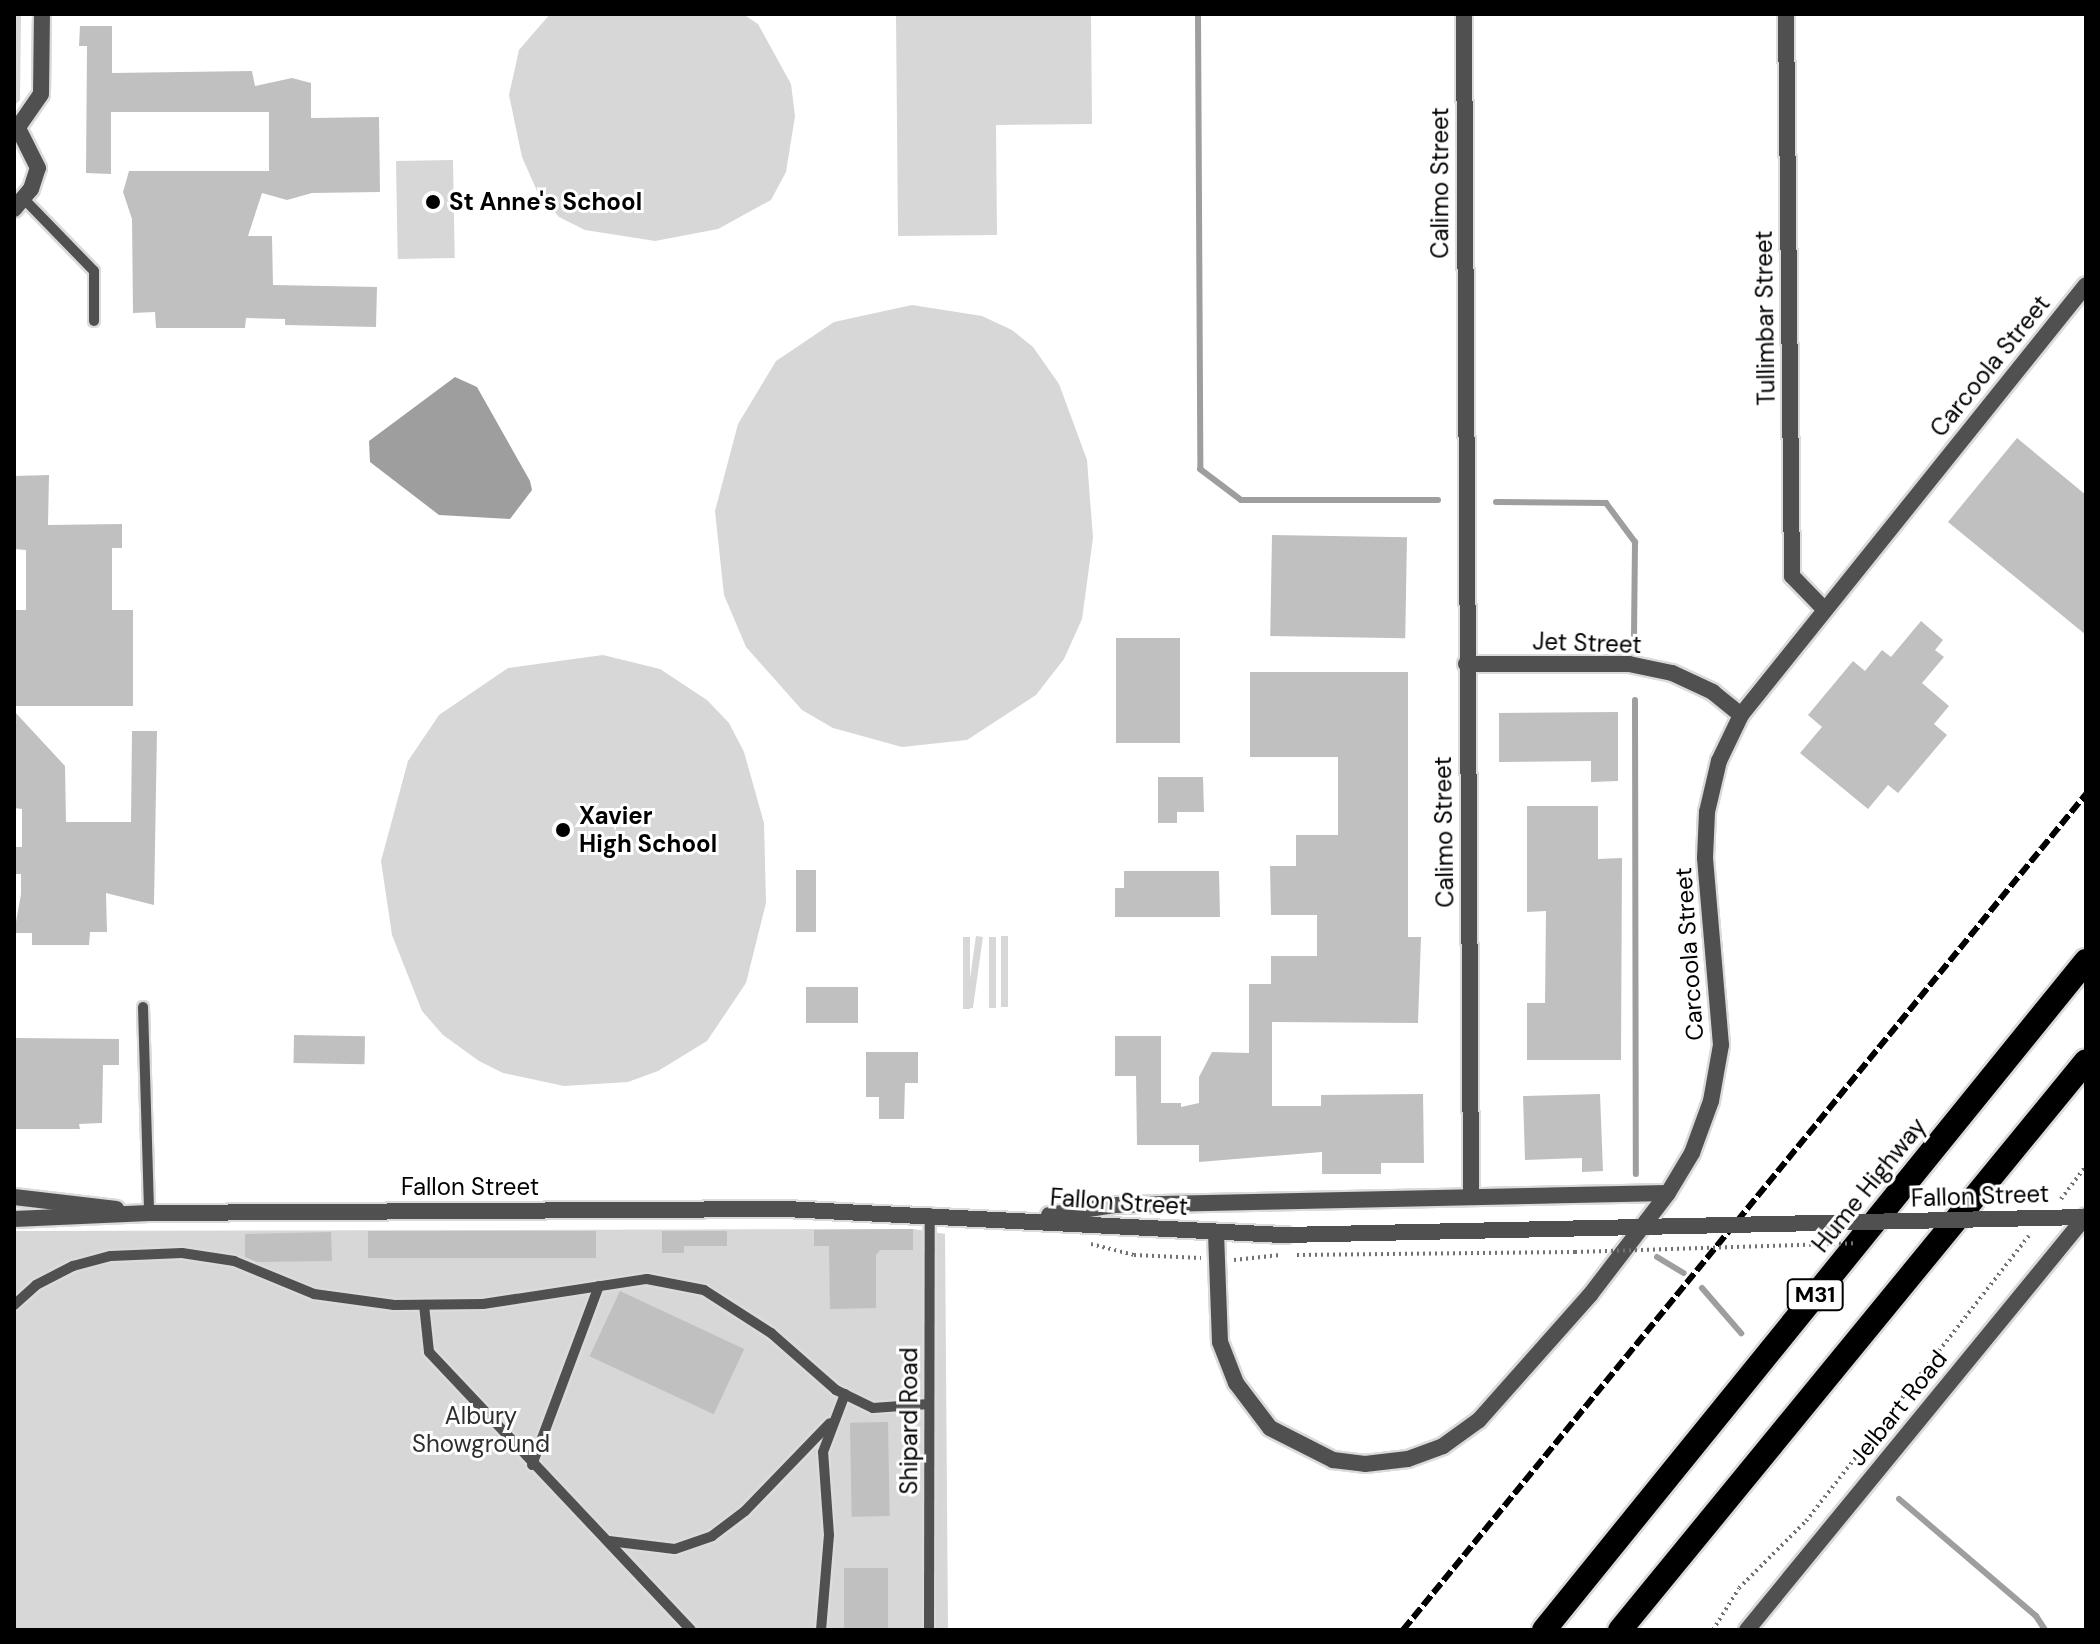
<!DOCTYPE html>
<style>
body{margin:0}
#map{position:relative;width:2100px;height:1644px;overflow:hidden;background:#fff;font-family:"DM Sans",sans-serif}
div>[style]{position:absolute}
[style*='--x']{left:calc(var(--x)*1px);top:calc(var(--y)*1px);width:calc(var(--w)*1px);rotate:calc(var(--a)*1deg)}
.green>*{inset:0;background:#d7d7d7;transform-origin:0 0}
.water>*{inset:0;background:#9e9e9e}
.stream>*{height:6px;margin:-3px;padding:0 3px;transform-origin:3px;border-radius:3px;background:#9e9e9e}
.building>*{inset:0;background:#c0c0c0;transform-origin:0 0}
.path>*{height:4px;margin-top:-2px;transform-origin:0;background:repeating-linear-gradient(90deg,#727272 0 2px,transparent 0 6px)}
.roads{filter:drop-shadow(2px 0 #dbdbdb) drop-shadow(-2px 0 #dbdbdb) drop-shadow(0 2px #dbdbdb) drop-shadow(0 -2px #dbdbdb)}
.service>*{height:10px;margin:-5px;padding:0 5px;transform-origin:5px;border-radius:5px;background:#505050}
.minor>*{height:16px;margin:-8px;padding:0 8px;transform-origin:8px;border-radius:8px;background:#505050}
.tertiary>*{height:16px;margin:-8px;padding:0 8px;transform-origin:8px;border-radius:8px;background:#505050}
.motorway>*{height:24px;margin:-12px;padding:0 12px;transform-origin:12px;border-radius:12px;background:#000}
.rail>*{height:6px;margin-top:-3px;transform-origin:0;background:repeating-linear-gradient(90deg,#000 0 12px,transparent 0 16px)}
.path-bridge>*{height:4px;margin-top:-2px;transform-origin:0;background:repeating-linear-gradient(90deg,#727272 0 2px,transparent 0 6px)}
.tertiary-bridge>*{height:16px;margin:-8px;padding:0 8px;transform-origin:8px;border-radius:8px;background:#505050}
.dots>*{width:22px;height:22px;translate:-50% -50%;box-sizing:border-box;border:4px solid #fff;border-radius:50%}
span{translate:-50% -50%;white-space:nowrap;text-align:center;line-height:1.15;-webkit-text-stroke:6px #fff;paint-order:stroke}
.shield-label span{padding:2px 6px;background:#fff;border:2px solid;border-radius:6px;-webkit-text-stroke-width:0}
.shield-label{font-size:22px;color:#000;font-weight:700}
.street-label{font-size:24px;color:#000}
.poi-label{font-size:24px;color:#000;font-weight:700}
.left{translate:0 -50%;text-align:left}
.park-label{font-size:24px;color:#2e2e2e}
.frame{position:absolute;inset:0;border:16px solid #000;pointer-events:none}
</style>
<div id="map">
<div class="green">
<div style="clip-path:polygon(14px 14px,21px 14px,20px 100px,14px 106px)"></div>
<div style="clip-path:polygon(550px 14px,743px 14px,758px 24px,791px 84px,795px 116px,786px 172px,771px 200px,718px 229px,655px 241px,585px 230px,559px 217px,537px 191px,522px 157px,509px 95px,519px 50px)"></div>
<div style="clip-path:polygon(896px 14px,1091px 14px,1092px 124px,996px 125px,997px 235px,898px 236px)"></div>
<div style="left:453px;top:160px;width:98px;height:57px;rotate:89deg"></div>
<div style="clip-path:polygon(912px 305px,982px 316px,1012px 330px,1033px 347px,1059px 384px,1087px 460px,1093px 538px,1082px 619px,1064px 659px,1036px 695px,967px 740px,902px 747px,833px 728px,802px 710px,746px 647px,724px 595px,715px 511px,738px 424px,776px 361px,834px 322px)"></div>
<div style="clip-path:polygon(603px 655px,660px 669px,707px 700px,729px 723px,744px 752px,764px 823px,766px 903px,746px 983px,707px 1041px,658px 1071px,628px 1082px,564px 1086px,503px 1073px,479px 1061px,443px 1035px,422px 1011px,392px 935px,381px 861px,408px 761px,439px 715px,508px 668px)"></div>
<div style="left:976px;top:936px;width:7px;height:72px;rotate:8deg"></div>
<div style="left:1001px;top:936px;width:7px;height:71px"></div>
<div style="left:963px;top:937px;width:7px;height:72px"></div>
<div style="left:989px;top:937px;width:7px;height:71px"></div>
<div style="clip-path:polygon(913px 1229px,945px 1234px,948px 1630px,14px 1630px,14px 1231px)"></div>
</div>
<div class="water">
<div style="clip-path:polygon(455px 377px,477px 387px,530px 481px,532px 490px,510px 519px,439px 515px,370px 462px,369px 441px)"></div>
</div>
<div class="stream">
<div style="--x:1198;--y:14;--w:455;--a:89.7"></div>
<div style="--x:1200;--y:469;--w:51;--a:37.1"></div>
<div style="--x:1241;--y:500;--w:197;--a:0"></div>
<div style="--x:1496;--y:502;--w:110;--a:0.5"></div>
<div style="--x:1606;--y:503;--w:49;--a:53.4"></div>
<div style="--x:1635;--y:542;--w:93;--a:90.6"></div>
<div style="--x:1635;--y:700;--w:474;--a:89.9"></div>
<div style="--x:1657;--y:1257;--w:31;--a:31"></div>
<div style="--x:1702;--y:1288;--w:60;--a:49.1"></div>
<div style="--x:1899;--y:1499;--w:180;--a:40.5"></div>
<div style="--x:2036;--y:1616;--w:17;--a:57"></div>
</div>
<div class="building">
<div style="clip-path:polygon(80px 26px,112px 26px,112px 73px,252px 71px,255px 86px,292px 78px,311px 83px,311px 118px,379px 117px,380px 192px,312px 193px,287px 200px,262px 193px,248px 236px,272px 236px,273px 285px,377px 287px,376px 327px,285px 325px,285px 319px,246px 318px,245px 328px,156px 328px,155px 312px,133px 313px,132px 219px,123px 192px,129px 171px,269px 171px,269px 112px,111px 112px,111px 174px,86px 173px,87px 46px,79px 46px)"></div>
<div style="clip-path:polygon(2017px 438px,2086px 495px,2086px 635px,1948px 522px)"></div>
<div style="clip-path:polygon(49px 475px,48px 525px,122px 524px,122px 548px,112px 548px,112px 610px,133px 610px,133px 706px,14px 706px,14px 610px,26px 610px,26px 550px,14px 549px,14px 476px)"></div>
<div style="left:1272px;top:535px;width:135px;height:101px;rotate:1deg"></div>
<div style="clip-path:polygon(1921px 621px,1943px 640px,1935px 650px,1944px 657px,1922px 683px,1949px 706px,1934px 724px,1947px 735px,1898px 793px,1888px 785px,1868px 809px,1800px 753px,1822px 727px,1808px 715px,1853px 661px,1865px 671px,1882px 650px,1891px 657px)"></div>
<div style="left:1116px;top:638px;width:64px;height:105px"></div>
<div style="clip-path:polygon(1250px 672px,1408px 672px,1408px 937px,1421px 937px,1418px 1023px,1272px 1022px,1272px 1106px,1321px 1106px,1321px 1095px,1423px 1094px,1424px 1163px,1381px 1163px,1381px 1174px,1322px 1174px,1322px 1152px,1199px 1162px,1199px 1145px,1137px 1145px,1136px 1076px,1115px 1076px,1115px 1036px,1161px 1036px,1161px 1103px,1181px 1103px,1181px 1107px,1199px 1103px,1199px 1077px,1212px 1052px,1249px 1053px,1249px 984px,1271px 984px,1271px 956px,1317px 956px,1317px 915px,1271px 915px,1270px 866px,1296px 866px,1296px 835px,1338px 835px,1338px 757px,1250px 757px)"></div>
<div style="clip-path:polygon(14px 711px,65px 766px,66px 822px,131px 822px,132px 731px,157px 731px,154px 905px,106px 893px,107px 932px,90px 932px,89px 945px,32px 945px,32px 933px,14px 933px,21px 894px,21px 874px,14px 874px,14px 847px,22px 847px,22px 809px,14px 808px)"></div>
<div style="clip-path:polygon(1618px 712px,1618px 781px,1591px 782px,1591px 761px,1499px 762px,1499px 713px)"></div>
<div style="clip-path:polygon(1158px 777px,1203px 777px,1204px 812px,1177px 812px,1177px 823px,1158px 823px)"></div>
<div style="clip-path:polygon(1527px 806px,1598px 806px,1598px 859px,1622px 858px,1621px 1060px,1527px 1060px,1527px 1003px,1545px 1003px,1546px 911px,1527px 912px)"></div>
<div style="left:796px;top:870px;width:20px;height:62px"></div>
<div style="clip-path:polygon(1124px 871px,1219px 871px,1220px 917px,1115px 917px,1115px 888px,1124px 888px)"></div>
<div style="left:806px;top:987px;width:52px;height:36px"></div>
<div style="left:294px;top:1035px;width:71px;height:28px;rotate:1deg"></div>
<div style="clip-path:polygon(14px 1038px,119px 1039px,119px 1065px,103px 1065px,102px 1123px,79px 1124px,80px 1129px,14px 1129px)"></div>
<div style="clip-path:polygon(866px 1052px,918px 1052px,918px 1083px,905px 1083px,904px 1119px,879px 1119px,879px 1097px,866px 1097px)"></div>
<div style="clip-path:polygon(1600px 1094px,1603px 1171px,1582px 1172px,1582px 1158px,1525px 1160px,1523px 1096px)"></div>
<div style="clip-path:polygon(913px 1229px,913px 1250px,880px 1250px,876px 1255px,876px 1308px,830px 1309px,829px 1246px,814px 1246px,814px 1230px)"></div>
<div style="left:596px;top:1231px;width:27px;height:228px;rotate:90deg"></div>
<div style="clip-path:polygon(662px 1231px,727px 1231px,727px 1246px,684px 1246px,684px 1253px,662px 1253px)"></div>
<div style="clip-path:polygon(331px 1232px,332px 1261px,257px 1262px,245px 1257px,245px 1234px)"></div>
<div style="left:620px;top:1291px;width:137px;height:72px;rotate:25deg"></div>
<div style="left:888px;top:1422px;width:94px;height:38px;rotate:89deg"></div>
<div style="left:844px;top:1568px;width:44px;height:62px"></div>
</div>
<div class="path">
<div style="--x:2061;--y:1199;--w:41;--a:-52.9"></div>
<div style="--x:1091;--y:1244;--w:44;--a:14.3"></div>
<div style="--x:1134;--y:1255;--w:67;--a:2.6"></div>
<div style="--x:1297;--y:1255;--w:278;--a:-0.6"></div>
<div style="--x:1234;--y:1260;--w:46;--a:-6.2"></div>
<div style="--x:1713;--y:1630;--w:49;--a:-58.2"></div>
<div style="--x:1739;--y:1588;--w:95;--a:-45"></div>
<div style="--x:1806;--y:1521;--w:362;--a:-52"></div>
</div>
<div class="roads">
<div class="service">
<div style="--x:24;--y:199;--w:100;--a:45.8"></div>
<div style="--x:94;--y:271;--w:50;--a:90"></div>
<div style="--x:143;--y:1007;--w:206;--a:88.3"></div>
<div style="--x:14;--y:1305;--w:30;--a:-42"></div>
<div style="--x:36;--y:1285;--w:42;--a:-27.2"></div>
<div style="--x:73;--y:1266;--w:39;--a:-15"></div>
<div style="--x:111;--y:1256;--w:71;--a:-2.4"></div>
<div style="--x:182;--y:1253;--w:53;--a:8.7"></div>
<div style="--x:234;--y:1261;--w:87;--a:22.4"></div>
<div style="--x:314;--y:1294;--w:81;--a:7.8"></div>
<div style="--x:394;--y:1305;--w:89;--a:-0.6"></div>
<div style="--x:483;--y:1304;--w:166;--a:-8.7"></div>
<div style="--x:647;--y:1279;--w:58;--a:10.9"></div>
<div style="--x:704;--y:1290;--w:80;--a:32.7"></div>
<div style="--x:771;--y:1333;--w:86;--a:41.2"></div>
<div style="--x:836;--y:1390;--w:41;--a:25.9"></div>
<div style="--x:873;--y:1408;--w:56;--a:-4.1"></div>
<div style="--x:424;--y:1305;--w:47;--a:83.9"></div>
<div style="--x:429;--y:1352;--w:382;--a:46.7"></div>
<div style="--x:532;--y:1465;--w:191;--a:-69.5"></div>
<div style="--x:609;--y:1541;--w:66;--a:6.9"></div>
<div style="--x:675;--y:1549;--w:39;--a:-19"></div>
<div style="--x:712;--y:1536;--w:41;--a:-37.1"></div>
<div style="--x:745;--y:1511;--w:122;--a:-46"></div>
<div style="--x:821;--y:1630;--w:95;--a:-85.2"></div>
<div style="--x:829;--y:1535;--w:83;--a:-94.1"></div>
<div style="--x:823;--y:1452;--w:62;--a:-69.2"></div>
<div style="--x:929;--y:1630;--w:417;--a:-89.9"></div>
</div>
<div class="minor">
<div style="--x:1786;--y:14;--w:562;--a:89.39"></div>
<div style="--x:1792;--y:576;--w:46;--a:45.9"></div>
<div style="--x:14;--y:133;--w:47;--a:-55.3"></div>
<div style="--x:41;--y:94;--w:80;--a:-89.3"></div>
<div style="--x:14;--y:209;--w:26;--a:-50"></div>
<div style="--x:31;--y:189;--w:22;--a:-72"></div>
<div style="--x:38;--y:168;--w:45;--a:-116.6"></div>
<div style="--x:1741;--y:715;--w:551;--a:-51.26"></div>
</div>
<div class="tertiary">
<div style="--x:1464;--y:14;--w:1182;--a:89.66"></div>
<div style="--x:14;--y:1197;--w:103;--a:6.7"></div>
<div style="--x:1049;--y:1215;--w:68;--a:-8.5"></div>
<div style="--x:1116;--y:1205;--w:552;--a:-1.25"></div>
<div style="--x:14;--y:1219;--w:135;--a:-2.5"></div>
<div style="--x:149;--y:1213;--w:637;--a:-0.36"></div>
<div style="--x:786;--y:1209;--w:500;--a:3"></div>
<div style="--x:1216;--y:1233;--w:109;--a:87.9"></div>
<div style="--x:1220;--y:1342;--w:44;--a:68.7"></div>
<div style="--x:1236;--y:1383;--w:56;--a:52.9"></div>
<div style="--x:1270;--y:1428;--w:71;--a:26.9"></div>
<div style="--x:1333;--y:1460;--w:32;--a:7"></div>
<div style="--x:1365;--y:1464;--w:43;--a:-6.6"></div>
<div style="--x:1408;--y:1459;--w:37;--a:-20"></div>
<div style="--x:1443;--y:1446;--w:44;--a:-35.8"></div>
<div style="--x:1479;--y:1420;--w:167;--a:-48.4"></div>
<div style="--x:1590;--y:1295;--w:128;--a:-52.6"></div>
<div style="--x:1668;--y:1193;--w:47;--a:-59"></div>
<div style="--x:1692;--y:1153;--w:55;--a:-69.9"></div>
<div style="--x:1711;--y:1101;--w:57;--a:-79.9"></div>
<div style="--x:1721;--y:1045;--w:188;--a:-94.9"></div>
<div style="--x:1705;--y:858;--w:46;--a:-87.5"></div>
<div style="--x:1707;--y:812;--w:52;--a:-76.8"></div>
<div style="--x:1719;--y:761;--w:51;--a:-64.4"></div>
<div style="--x:1741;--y:715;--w:36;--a:-141"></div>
<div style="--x:1713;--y:692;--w:45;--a:-155.1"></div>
<div style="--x:1672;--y:673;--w:44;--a:-168.2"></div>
<div style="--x:1629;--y:664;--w:163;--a:180"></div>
<div style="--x:1747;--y:1630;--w:535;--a:-50.69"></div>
</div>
<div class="motorway">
<div style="--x:1544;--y:1630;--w:861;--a:-50.99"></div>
<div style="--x:1620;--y:1630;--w:735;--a:-50.68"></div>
</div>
</div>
<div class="rail">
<div style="--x:1403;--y:1630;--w:1080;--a:-50.75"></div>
</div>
<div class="path-bridge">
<div style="--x:1575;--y:1252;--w:281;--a:-1.8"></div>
</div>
<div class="tertiary-bridge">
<div style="--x:1285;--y:1235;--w:801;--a:-1.29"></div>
</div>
<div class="dots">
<div style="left:433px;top:202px;background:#000"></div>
<div style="left:563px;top:830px;background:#000"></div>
</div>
<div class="shield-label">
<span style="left:1815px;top:1295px">M31</span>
</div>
<div class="street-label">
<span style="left:1440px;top:183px;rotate:-90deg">Calimo Street</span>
<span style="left:1765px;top:318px;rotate:-91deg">Tullimbar Street</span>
<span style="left:1990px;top:366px;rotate:-51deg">Carcoola Street</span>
<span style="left:1587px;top:643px;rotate:2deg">Jet Street</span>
<span style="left:1444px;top:832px;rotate:-91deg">Calimo Street</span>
<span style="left:1689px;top:954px;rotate:-94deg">Carcoola Street</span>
<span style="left:1869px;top:1185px;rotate:-51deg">Hume Highway</span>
<span style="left:470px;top:1187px">Fallon Street</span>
<span style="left:1980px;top:1196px;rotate:-2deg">Fallon Street</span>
<span style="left:1119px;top:1202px;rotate:4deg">Fallon Street</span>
<span style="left:1898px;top:1408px;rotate:-51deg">Jelbart Road</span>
<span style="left:909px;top:1421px;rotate:-90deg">Shipard Road</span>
</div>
<div class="poi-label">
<span class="left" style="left:449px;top:202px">St Anne's School</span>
<span class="left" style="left:579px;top:830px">Xavier<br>High School</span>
</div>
<div class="park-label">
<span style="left:481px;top:1430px">Albury<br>Showground</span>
</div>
<div class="frame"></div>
</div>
